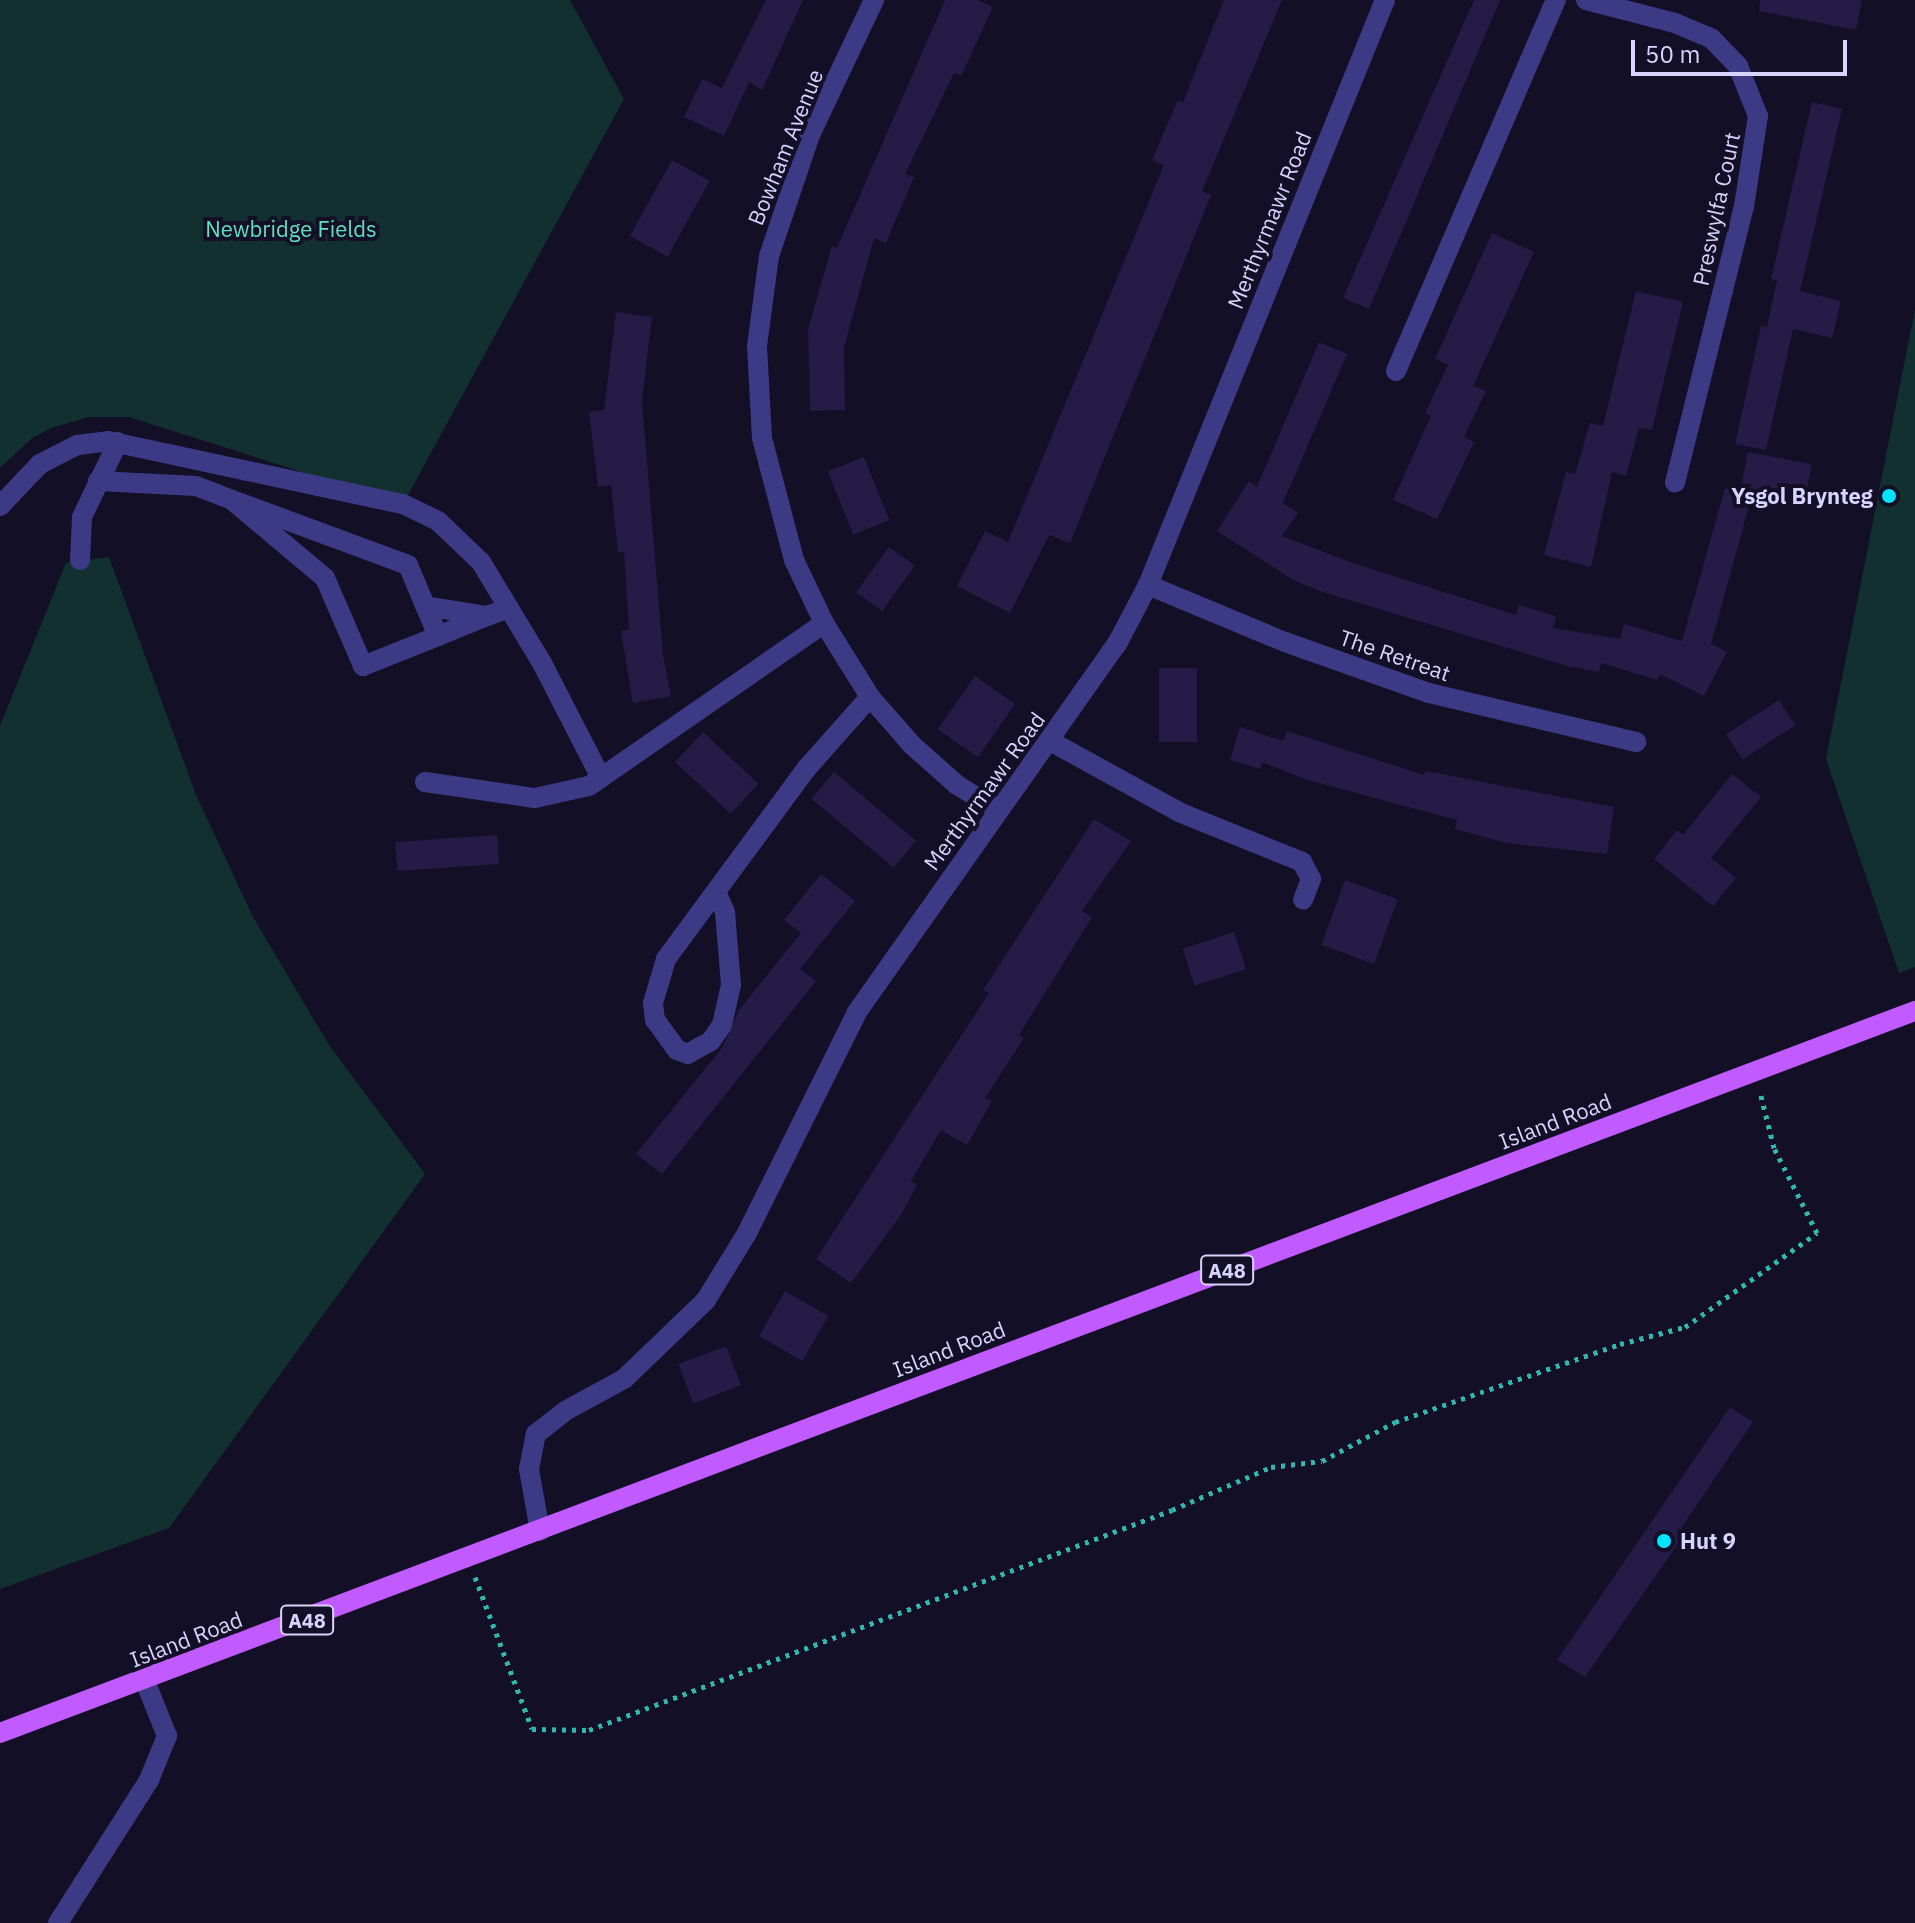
<!DOCTYPE html>
<style>
body{margin:0}
#map{position:relative;width:1915px;height:1923px;overflow:hidden;background:#130f26;font-family:"IBM Plex Sans",sans-serif}
div>[style]{position:absolute}
[style*='--x']{left:calc(var(--x)*1px);top:calc(var(--y)*1px);width:calc(var(--w)*1px);rotate:calc(var(--a)*1deg)}
.green>*{inset:0;background:#12302f}
.building>*{inset:0;background:#241b47;transform-origin:0 0}
.path>*{height:5px;margin-top:-2.5px;transform-origin:0;background:repeating-linear-gradient(90deg,#2fb8b0 0 4px,transparent 0 10px)}
.minor>*{height:20px;margin:-10px;padding:0 10px;transform-origin:10px;border-radius:10px;background:#3d3a85}
.major>*{height:20px;margin:-10px;padding:0 10px;transform-origin:10px;border-radius:10px;background:#c25bff}
.dots>*{width:22px;height:22px;translate:-50% -50%;box-sizing:border-box;border:4px solid #130f26;border-radius:50%}
span{translate:-50% -50%;white-space:nowrap;text-align:center;line-height:1.15;-webkit-text-stroke:8px #130f26;paint-order:stroke}
.shield-label span{padding:2px 6px;background:#130f26;border:2px solid;border-radius:6px;-webkit-text-stroke-width:0}
.shield-label{font-size:20px;color:#d9d4ff;font-weight:700}
.street-label{font-size:22px;color:#d9d4ff}
.park-label{font-size:22px;color:#5fe0c0}
.poi-label{font-size:22px;color:#d9d4ff;font-weight:700}
.right{translate:-100% -50%;text-align:right}
.left{translate:0 -50%;text-align:left}
.scale{position:absolute;left:1631px;top:40px;width:216px;height:36px;box-sizing:border-box;border:4px solid #d9d4ff;border-top:0;padding-left:10px;font-size:24px;line-height:28px;white-space:nowrap;color:#d9d4ff;-webkit-text-stroke:6px #130f26;paint-order:stroke}
</style>
<div id="map">
<div class="green">
<div style="clip-path:polygon(0 0,570px 0,624px 99px,403px 504px,129px 417px,89px 417px,51px 428px,31px 439px,0 468px)"></div>
<div style="clip-path:polygon(1915px 309px,1915px 967px,1899px 973px,1826px 759px)"></div>
<div style="clip-path:polygon(109px 557px,196px 795px,253px 917px,329px 1045px,425px 1174px,169px 1528px,0 1589px,0 726px,66px 563px)"></div>
</div>
<div class="building">
<div style="clip-path:polygon(766px 0,803px 0,762px 90px,749px 82px,724px 136px,684px 117px,702px 79px,722px 88px)"></div>
<div style="clip-path:polygon(945px 0,978px 0,993px 7px,961px 76px,954px 73px,905px 174px,914px 177px,886px 243px,874px 238px,844px 348px,845px 410px,810px 411px,808px 329px,832px 246px,837px 248px)"></div>
<div style="clip-path:polygon(1224px 0,1282px 0,1202px 191px,1211px 195px,1070px 543px,1049px 535px,1010px 613px,957px 586px,985px 531px,1008px 542px,1164px 165px,1152px 160px,1178px 100px,1183px 102px)"></div>
<div style="clip-path:polygon(1474px 0,1500px 0,1369px 309px,1343px 298px)"></div>
<div style="clip-path:polygon(1760px 0,1862px 0,1856px 30px,1759px 11px)"></div>
<div style="clip-path:polygon(1812px 102px,1842px 109px,1800px 291px,1841px 301px,1832px 338px,1793px 329px,1766px 450px,1735px 444px,1761px 326px,1767px 327px,1777px 280px,1771px 279px)"></div>
<div style="left:672px;top:160px;width:43px;height:87px;rotate:29deg"></div>
<div style="clip-path:polygon(1492px 233px,1534px 252px,1473px 386px,1486px 391px,1464px 437px,1474px 442px,1437px 519px,1393px 500px,1431px 416px,1425px 413px,1448px 365px,1435px 359px)"></div>
<div style="clip-path:polygon(1636px 291px,1683px 302px,1652px 430px,1639px 428px,1626px 476px,1612px 472px,1591px 567px,1544px 555px,1566px 472px,1575px 474px,1590px 423px,1603px 426px)"></div>
<div style="clip-path:polygon(616px 312px,652px 317px,642px 401px,663px 655px,671px 696px,633px 703px,621px 631px,629px 629px,624px 552px,618px 553px,611px 485px,598px 487px,589px 412px,604px 410px)"></div>
<div style="clip-path:polygon(1319px 342px,1347px 354px,1283px 503px,1298px 513px,1282px 536px,1353px 563px,1516px 615px,1519px 605px,1556px 616px,1553px 628px,1620px 639px,1624px 624px,1682px 641px,1725px 488px,1752px 495px,1711px 644px,1727px 652px,1704px 696px,1660px 674px,1658px 680px,1601px 663px,1599px 672px,1567px 666px,1323px 592px,1295px 581px,1217px 531px,1249px 481px,1257px 487px)"></div>
<div style="left:1748px;top:452px;width:65px;height:38px;rotate:11deg"></div>
<div style="left:864px;top:457px;width:68px;height:39px;rotate:68deg"></div>
<div style="left:889px;top:547px;width:32px;height:56px;rotate:36deg"></div>
<div style="left:1159px;top:668px;width:38px;height:74px"></div>
<div style="left:975px;top:676px;width:49px;height:65px;rotate:35deg"></div>
<div style="left:1779px;top:700px;width:30px;height:63px;rotate:57deg"></div>
<div style="clip-path:polygon(1240px 727px,1283px 741px,1287px 731px,1424px 775px,1426px 771px,1614px 807px,1607px 854px,1506px 843px,1455px 829px,1457px 820px,1308px 780px,1262px 762px,1260px 769px,1230px 760px)"></div>
<div style="left:703px;top:732px;width:76px;height:41px;rotate:43deg"></div>
<div style="left:834px;top:772px;width:107px;height:35px;rotate:40deg"></div>
<div style="clip-path:polygon(1732px 774px,1761px 797px,1711px 858px,1736px 878px,1713px 906px,1654px 859px,1677px 830px,1683px 835px)"></div>
<div style="clip-path:polygon(1094px 819px,1131px 841px,1082px 911px,1092px 917px,1019px 1035px,1024px 1038px,985px 1098px,992px 1101px,967px 1145px,941px 1130px,911px 1181px,917px 1185px,901px 1215px,851px 1283px,816px 1259px,989px 993px,983px 990px)"></div>
<div style="left:497px;top:835px;width:29px;height:102px;rotate:86deg"></div>
<div style="clip-path:polygon(821px 874px,855px 901px,800px 969px,816px 981px,662px 1174px,636px 1154px,722px 1048px,739px 1010px,801px 933px,784px 920px)"></div>
<div style="left:1345px;top:880px;width:56px;height:69px;rotate:20deg"></div>
<div style="left:1234px;top:932px;width:39px;height:54px;rotate:72deg"></div>
<div style="left:785px;top:1291px;width:50px;height:52px;rotate:30deg"></div>
<div style="left:726px;top:1346px;width:42px;height:51px;rotate:69deg"></div>
<div style="clip-path:polygon(1730px 1407px,1753px 1422px,1681px 1528px,1687px 1531px,1585px 1677px,1557px 1660px)"></div>
</div>
<div class="path">
<div style="--x:475;--y:1577;--w:162;--a:69.4"></div>
<div style="--x:532;--y:1729;--w:57;--a:1"></div>
<div style="--x:589;--y:1730;--w:623;--a:-20.67"></div>
<div style="--x:1172;--y:1510;--w:108;--a:-23.5"></div>
<div style="--x:1271;--y:1467;--w:51;--a:-6.7"></div>
<div style="--x:1322;--y:1461;--w:83;--a:-28.1"></div>
<div style="--x:1395;--y:1422;--w:238;--a:-19.1"></div>
<div style="--x:1620;--y:1344;--w:67;--a:-14.7"></div>
<div style="--x:1685;--y:1327;--w:162;--a:-35.5"></div>
<div style="--x:1817;--y:1233;--w:95;--a:-116.8"></div>
<div style="--x:1774;--y:1148;--w:58;--a:-104"></div>
</div>
<div class="minor">
<div style="--x:874;--y:0;--w:149;--a:115.4"></div>
<div style="--x:810;--y:135;--w:128;--a:108.7"></div>
<div style="--x:769;--y:256;--w:91;--a:97.6"></div>
<div style="--x:757;--y:346;--w:92;--a:86.9"></div>
<div style="--x:762;--y:438;--w:126;--a:75.3"></div>
<div style="--x:794;--y:560;--w:70;--a:64.5"></div>
<div style="--x:824;--y:623;--w:87;--a:58.1"></div>
<div style="--x:870;--y:697;--w:64;--a:48.8"></div>
<div style="--x:912;--y:745;--w:60;--a:41.6"></div>
<div style="--x:957;--y:785;--w:48;--a:31.4"></div>
<div style="--x:1586;--y:0;--w:92;--a:14.5"></div>
<div style="--x:1675;--y:23;--w:39;--a:23"></div>
<div style="--x:1711;--y:38;--w:39;--a:46"></div>
<div style="--x:1738;--y:66;--w:54;--a:68.2"></div>
<div style="--x:1758;--y:116;--w:91;--a:98.8"></div>
<div style="--x:1744;--y:206;--w:285;--a:104"></div>
<div style="--x:1396;--y:371;--w:404;--a:-66.7"></div>
<div style="--x:98;--y:481;--w:98;--a:2.9"></div>
<div style="--x:196;--y:486;--w:39;--a:21"></div>
<div style="--x:0;--y:506;--w:58;--a:-46.4"></div>
<div style="--x:40;--y:464;--w:42;--a:-27.2"></div>
<div style="--x:77;--y:445;--w:31;--a:-7"></div>
<div style="--x:108;--y:441;--w:302;--a:12.1"></div>
<div style="--x:403;--y:504;--w:39;--a:26"></div>
<div style="--x:438;--y:521;--w:59;--a:43.6"></div>
<div style="--x:481;--y:562;--w:118;--a:58.9"></div>
<div style="--x:542;--y:663;--w:129;--a:62.8"></div>
<div style="--x:80;--y:560;--w:43;--a:-87.3"></div>
<div style="--x:82;--y:517;--w:83;--a:-64.4"></div>
<div style="--x:1148;--y:585;--w:148;--a:22.6"></div>
<div style="--x:1285;--y:642;--w:153;--a:19.5"></div>
<div style="--x:1429;--y:693;--w:213;--a:13.3"></div>
<div style="--x:425;--y:606;--w:63;--a:9.2"></div>
<div style="--x:438;--y:636;--w:77;--a:-112.9"></div>
<div style="--x:408;--y:565;--w:188;--a:-159.7"></div>
<div style="--x:232;--y:500;--w:121;--a:40"></div>
<div style="--x:325;--y:578;--w:96;--a:66.6"></div>
<div style="--x:363;--y:666;--w:81;--a:-21.8"></div>
<div style="--x:438;--y:636;--w:53;--a:-22.2"></div>
<div style="--x:487;--y:616;--w:23;--a:-20"></div>
<div style="--x:1050;--y:741;--w:149;--a:28.8"></div>
<div style="--x:1181;--y:813;--w:131;--a:22"></div>
<div style="--x:1302;--y:862;--w:19;--a:62"></div>
<div style="--x:1311;--y:879;--w:22;--a:111"></div>
<div style="--x:425;--y:782;--w:111;--a:8.3"></div>
<div style="--x:535;--y:798;--w:55;--a:-12.5"></div>
<div style="--x:589;--y:786;--w:286;--a:-34.7"></div>
<div style="--x:717;--y:894;--w:20;--a:66"></div>
<div style="--x:725;--y:912;--w:73;--a:85.3"></div>
<div style="--x:731;--y:985;--w:41;--a:102.7"></div>
<div style="--x:722;--y:1025;--w:19;--a:125"></div>
<div style="--x:711;--y:1041;--w:26;--a:151"></div>
<div style="--x:688;--y:1054;--w:12;--a:-160"></div>
<div style="--x:677;--y:1050;--w:37;--a:-126"></div>
<div style="--x:655;--y:1020;--w:17;--a:-97"></div>
<div style="--x:653;--y:1003;--w:46;--a:-73.5"></div>
<div style="--x:666;--y:959;--w:237;--a:-53.6"></div>
<div style="--x:807;--y:768;--w:95;--a:-48.4"></div>
<div style="--x:540;--y:1531;--w:63;--a:-100.1"></div>
<div style="--x:529;--y:1469;--w:36;--a:-79"></div>
<div style="--x:536;--y:1434;--w:37;--a:-38"></div>
<div style="--x:565;--y:1411;--w:67;--a:-28.5"></div>
<div style="--x:624;--y:1379;--w:114;--a:-43.9"></div>
<div style="--x:706;--y:1300;--w:79;--a:-58.5"></div>
<div style="--x:747;--y:1233;--w:247;--a:-63.5"></div>
<div style="--x:857;--y:1012;--w:451;--a:-54.8"></div>
<div style="--x:1117;--y:644;--w:67;--a:-62.3"></div>
<div style="--x:1148;--y:585;--w:631;--a:-67.95"></div>
<div style="--x:58;--y:1923;--w:169;--a:-57.5"></div>
<div style="--x:149;--y:1780;--w:48;--a:-67.8"></div>
<div style="--x:167;--y:1736;--w:59;--a:-111.8"></div>
</div>
<div class="major">
<div style="--x:0;--y:1733;--w:2047;--a:-20.66"></div>
</div>
<div class="dots">
<div style="left:1889px;top:496px;background:#00e5ff"></div>
<div style="left:1664px;top:1541px;background:#00e5ff"></div>
</div>
<div class="shield-label">
<span style="left:1227px;top:1270px">A48</span>
<span style="left:307px;top:1620px">A48</span>
</div>
<div class="street-label">
<span style="left:785px;top:147px;rotate:-68deg">Bowham Avenue</span>
<span style="left:1716px;top:209px;rotate:-78deg">Preswylfa Court</span>
<span style="left:1269px;top:220px;rotate:-68deg">Merthyrmawr Road</span>
<span style="left:1395px;top:655px;rotate:19deg">The Retreat</span>
<span style="left:984px;top:791px;rotate:-54deg">Merthyrmawr Road</span>
<span style="left:1555px;top:1121px;rotate:-21deg">Island Road</span>
<span style="left:949px;top:1349px;rotate:-21deg">Island Road</span>
<span style="left:186px;top:1639px;rotate:-21deg">Island Road</span>
</div>
<div class="park-label">
<span style="left:291px;top:229px">Newbridge Fields</span>
</div>
<div class="poi-label">
<span class="right" style="left:1873px;top:496px">Ysgol Brynteg</span>
<span class="left" style="left:1680px;top:1541px">Hut 9</span>
</div>
<div class="scale">50 m</div>
</div>
